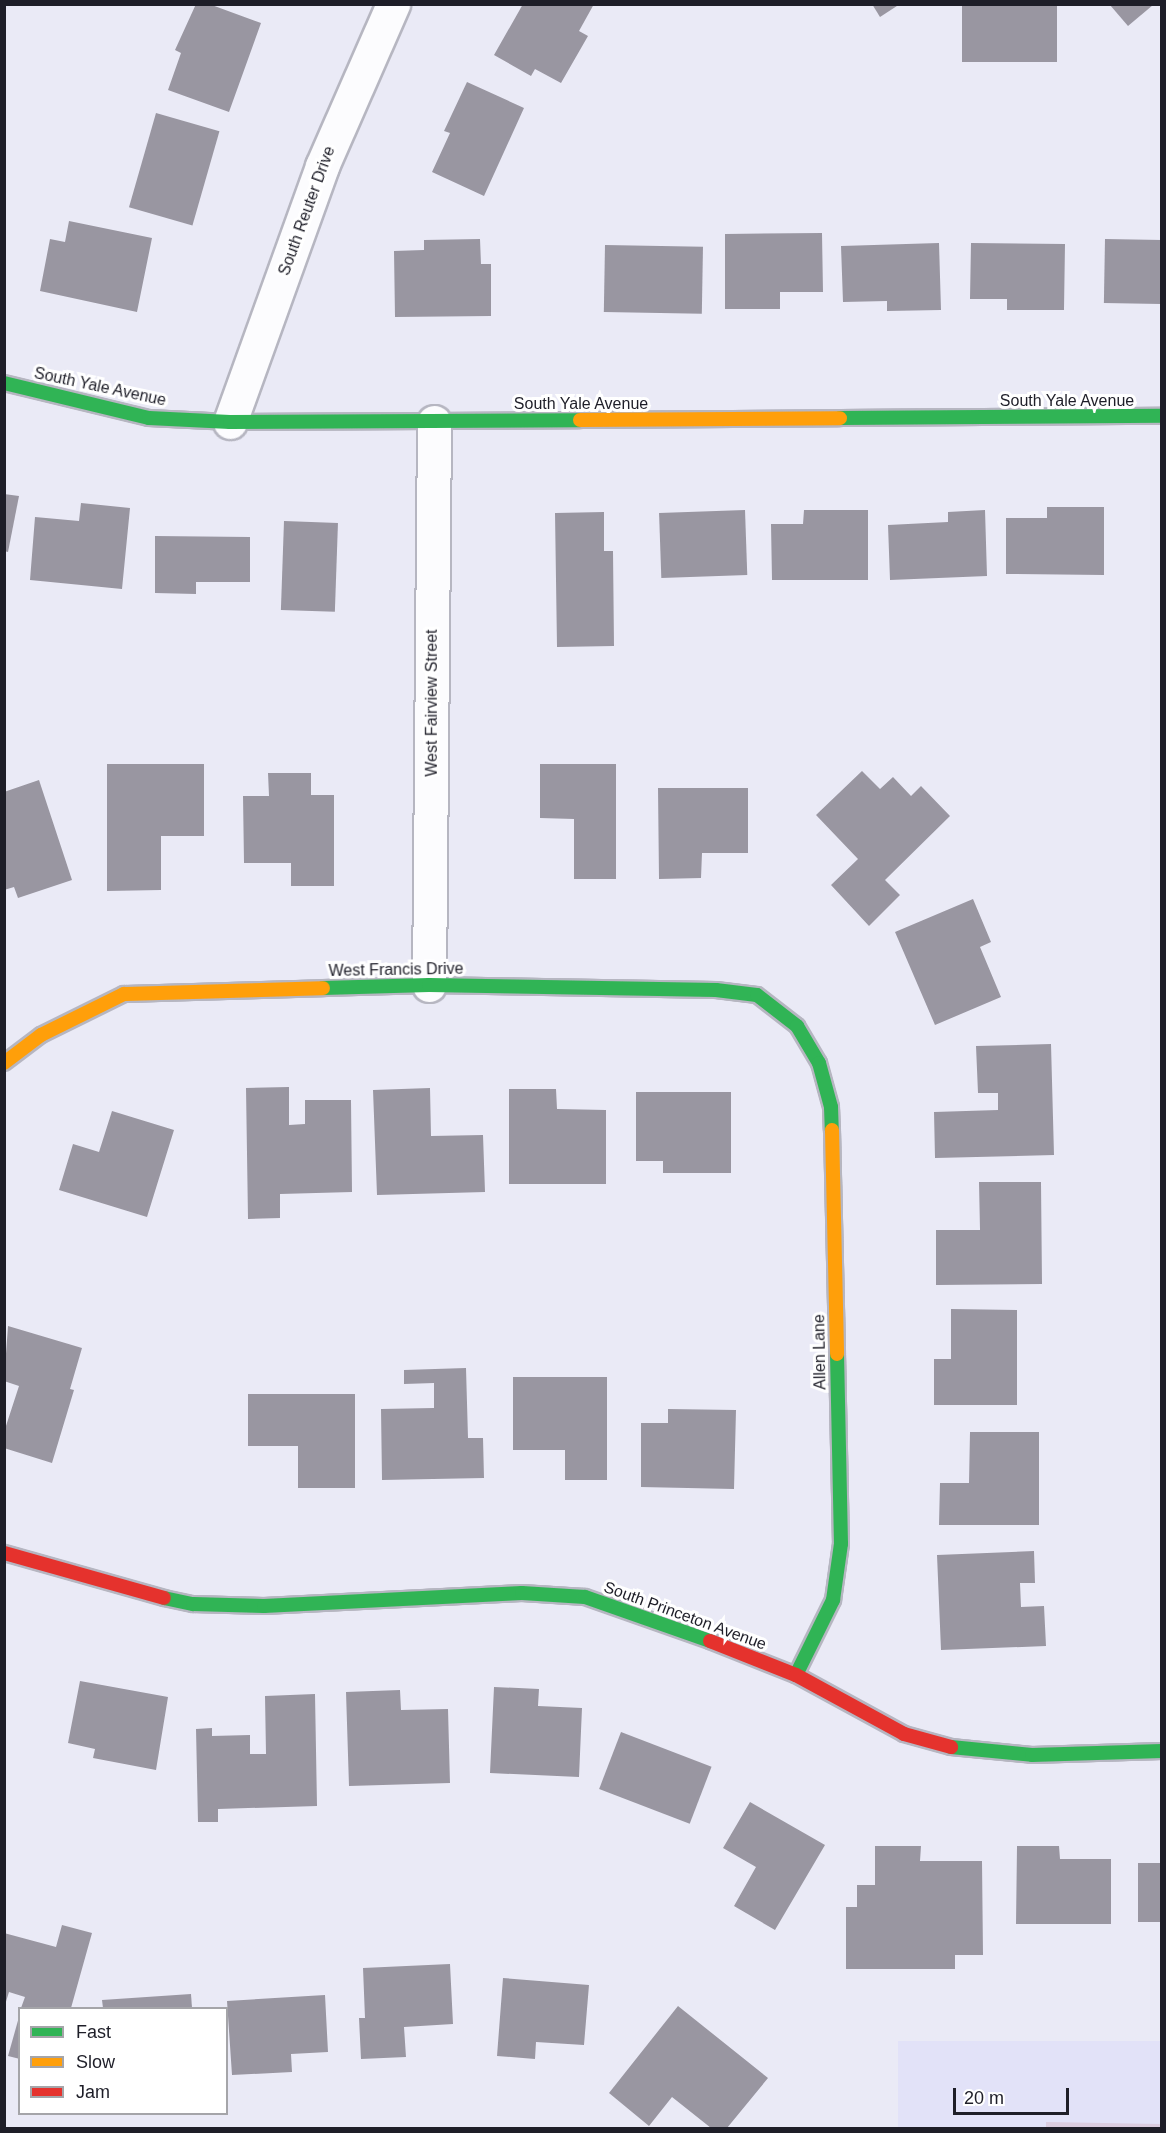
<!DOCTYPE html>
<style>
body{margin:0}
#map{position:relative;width:1166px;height:2133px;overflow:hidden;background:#eaeaf6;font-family:Helvetica,sans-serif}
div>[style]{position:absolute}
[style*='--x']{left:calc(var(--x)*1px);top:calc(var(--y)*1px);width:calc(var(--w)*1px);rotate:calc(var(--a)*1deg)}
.built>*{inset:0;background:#e2e2f8;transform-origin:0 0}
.green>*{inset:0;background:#dbcde0}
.building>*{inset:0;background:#9996a1;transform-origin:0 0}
.roads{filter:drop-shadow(2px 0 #b6b6c1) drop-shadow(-2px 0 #b6b6c1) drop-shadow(0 2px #b6b6c1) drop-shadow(0 -2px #b6b6c1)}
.street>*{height:33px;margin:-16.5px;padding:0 16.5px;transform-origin:16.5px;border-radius:16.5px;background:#fcfcfe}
.fast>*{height:14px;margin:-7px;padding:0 7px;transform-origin:7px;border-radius:7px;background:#30b455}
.slow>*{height:14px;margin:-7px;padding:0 7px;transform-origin:7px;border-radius:7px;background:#ff9f0a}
.jam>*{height:14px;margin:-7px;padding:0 7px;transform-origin:7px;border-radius:7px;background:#e5322d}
span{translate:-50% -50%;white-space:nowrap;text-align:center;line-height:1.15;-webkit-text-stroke:6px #fff;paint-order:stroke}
.street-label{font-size:16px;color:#1e1e28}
.frame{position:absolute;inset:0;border:6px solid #1e1e28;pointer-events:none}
.legend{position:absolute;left:18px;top:2007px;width:210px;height:108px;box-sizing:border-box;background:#fff;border:2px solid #a5a5a9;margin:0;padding:8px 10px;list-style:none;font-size:18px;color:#1e1e28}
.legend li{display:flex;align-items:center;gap:12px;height:30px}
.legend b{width:30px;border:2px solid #a5a5a9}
.scale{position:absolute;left:953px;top:2088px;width:116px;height:27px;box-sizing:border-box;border:3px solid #1e1e28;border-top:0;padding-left:8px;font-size:18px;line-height:21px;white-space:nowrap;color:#1e1e28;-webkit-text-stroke:4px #fff;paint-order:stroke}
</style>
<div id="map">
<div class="built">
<div style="left:898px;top:2041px;width:263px;height:87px"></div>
</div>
<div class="green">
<div style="clip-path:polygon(1046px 2122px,1161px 2124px,1161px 2128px,1046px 2128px)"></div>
</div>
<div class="building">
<div style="clip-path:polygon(196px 4px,209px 4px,261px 23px,229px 112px,168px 90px,181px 53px,175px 50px)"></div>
<div style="clip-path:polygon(523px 4px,594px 4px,579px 31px,588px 36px,561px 83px,535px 69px,531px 76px,494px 55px)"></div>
<div style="clip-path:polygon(872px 4px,900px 4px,880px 17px)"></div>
<div style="left:962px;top:4px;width:95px;height:58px"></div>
<div style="clip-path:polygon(1110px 5px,1153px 5px,1128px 26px)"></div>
<div style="clip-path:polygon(467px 82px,524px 108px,484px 196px,432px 172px,450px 133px,444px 131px)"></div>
<div style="left:156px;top:113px;width:66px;height:98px;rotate:16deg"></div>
<div style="clip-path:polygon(69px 221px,152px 238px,137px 312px,40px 291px,50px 239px,65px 242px)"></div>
<div style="clip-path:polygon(822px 233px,823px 292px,780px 292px,780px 309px,725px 309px,725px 234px)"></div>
<div style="clip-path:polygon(480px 239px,481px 264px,491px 264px,491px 316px,395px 317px,394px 251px,424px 250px,424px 240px)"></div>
<div style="left:1105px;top:239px;width:57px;height:64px;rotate:1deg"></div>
<div style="clip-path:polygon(939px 243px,941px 310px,887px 311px,887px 301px,843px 302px,841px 246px)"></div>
<div style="clip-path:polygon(971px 243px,1065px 244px,1064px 310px,1007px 310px,1007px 299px,970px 299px)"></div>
<div style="left:605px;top:245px;width:98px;height:67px;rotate:1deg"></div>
<div style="clip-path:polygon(4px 494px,19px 496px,8px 552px,4px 551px)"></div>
<div style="clip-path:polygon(81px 503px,130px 508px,122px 589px,30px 580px,35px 517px,79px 521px)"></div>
<div style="clip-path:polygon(1047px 507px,1104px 507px,1104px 575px,1006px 574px,1006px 518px,1047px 518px)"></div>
<div style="left:745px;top:510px;width:65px;height:86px;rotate:88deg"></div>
<div style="clip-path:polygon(804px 510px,868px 510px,868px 580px,772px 580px,771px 524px,803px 524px)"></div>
<div style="clip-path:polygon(985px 510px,987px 576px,890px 580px,888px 525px,948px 522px,948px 512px)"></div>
<div style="clip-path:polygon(604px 512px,604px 551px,613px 551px,614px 646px,557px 647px,555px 513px)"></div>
<div style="left:284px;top:521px;width:54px;height:89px;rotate:2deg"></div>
<div style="clip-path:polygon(155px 536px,250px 537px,250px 582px,196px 582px,196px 594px,155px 593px)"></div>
<div style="clip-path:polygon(107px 764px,204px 764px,204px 836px,161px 836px,161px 890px,107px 891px)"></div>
<div style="clip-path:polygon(540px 764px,616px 764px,616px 879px,574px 879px,574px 819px,540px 818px)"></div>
<div style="clip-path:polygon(862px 771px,880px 789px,893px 777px,911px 796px,921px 786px,950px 816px,885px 880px,900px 895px,869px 926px,831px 885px,858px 859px,816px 815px)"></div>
<div style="clip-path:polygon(268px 773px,311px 773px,311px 795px,334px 795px,334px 886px,291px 886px,291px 863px,244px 863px,243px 796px,269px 796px)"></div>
<div style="clip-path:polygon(39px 780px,72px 880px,18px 898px,14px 887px,4px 890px,4px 792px)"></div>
<div style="clip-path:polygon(658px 788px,748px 788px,748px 853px,702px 853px,701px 878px,659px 879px)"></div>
<div style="clip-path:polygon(973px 899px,991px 942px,980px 947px,1001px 997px,935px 1025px,895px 932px)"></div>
<div style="clip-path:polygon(1051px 1044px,1054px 1155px,935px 1158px,934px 1112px,998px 1110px,998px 1093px,978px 1093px,976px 1046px)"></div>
<div style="clip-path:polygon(289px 1087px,289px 1125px,305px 1124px,305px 1100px,351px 1100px,352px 1192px,280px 1194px,280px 1218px,248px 1219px,246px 1088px)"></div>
<div style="clip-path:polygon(430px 1088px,431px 1136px,483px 1135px,485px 1192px,377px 1195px,373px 1090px)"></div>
<div style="clip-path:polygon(509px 1089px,556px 1089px,557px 1109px,606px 1110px,606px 1184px,509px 1184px)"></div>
<div style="clip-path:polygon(636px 1092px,731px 1092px,731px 1173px,663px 1173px,663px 1161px,636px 1161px)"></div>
<div style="clip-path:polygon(112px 1111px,174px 1130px,147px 1217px,59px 1190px,73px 1144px,99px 1152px)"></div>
<div style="clip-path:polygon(979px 1182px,1041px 1182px,1042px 1284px,936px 1285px,936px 1230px,980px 1230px)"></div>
<div style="clip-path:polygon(951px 1309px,1017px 1310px,1017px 1405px,934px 1405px,934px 1359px,951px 1359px)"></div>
<div style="clip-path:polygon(8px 1326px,82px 1348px,70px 1389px,74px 1390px,52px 1463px,4px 1448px,4px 1432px,19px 1386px,4px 1381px)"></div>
<div style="clip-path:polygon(466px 1368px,468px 1438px,483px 1438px,484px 1478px,382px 1480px,381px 1409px,434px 1408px,434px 1383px,404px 1384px,404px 1370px)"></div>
<div style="clip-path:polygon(513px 1377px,607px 1377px,607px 1480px,565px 1480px,565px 1450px,513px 1450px)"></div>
<div style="clip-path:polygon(248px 1394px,355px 1394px,355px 1488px,298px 1488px,298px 1446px,248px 1446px)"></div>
<div style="clip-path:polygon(668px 1409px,736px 1410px,734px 1489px,641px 1487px,641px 1423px,668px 1423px)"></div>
<div style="clip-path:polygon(970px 1432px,1039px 1432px,1039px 1525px,939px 1525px,940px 1483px,969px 1483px)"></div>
<div style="clip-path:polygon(1034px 1551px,1035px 1583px,1020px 1583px,1021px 1607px,1044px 1606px,1046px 1646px,941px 1650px,937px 1555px)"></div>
<div style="clip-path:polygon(80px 1681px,168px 1697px,156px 1770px,93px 1758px,95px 1749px,68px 1743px)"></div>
<div style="clip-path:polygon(494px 1687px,539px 1689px,538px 1706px,582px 1708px,579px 1777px,490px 1773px)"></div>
<div style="clip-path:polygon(400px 1690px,401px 1710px,448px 1709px,450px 1783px,349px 1786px,346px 1692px)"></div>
<div style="clip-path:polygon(315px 1694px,317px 1806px,218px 1809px,218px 1822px,198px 1822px,196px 1729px,212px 1728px,212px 1736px,250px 1735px,250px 1754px,266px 1754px,265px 1696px)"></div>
<div style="left:621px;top:1732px;width:97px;height:61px;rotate:21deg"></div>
<div style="clip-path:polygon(750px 1802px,825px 1845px,775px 1930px,734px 1906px,756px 1867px,723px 1848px)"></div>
<div style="clip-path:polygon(875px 1846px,921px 1846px,920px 1861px,982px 1861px,983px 1955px,955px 1955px,955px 1969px,846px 1969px,846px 1907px,857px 1907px,857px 1885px,875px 1885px)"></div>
<div style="clip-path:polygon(1017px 1846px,1059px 1846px,1060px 1859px,1111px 1859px,1111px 1924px,1016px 1924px)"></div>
<div style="left:1162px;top:1863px;width:59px;height:24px;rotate:90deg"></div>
<div style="clip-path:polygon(62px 1925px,92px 1933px,71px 2008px,21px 2008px,25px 1997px,9px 1992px,4px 2008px,4px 1933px,56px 1947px)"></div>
<div style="clip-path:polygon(450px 1964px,453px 2024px,404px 2027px,406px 2057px,361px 2059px,359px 2018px,365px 2018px,363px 1968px)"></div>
<div style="clip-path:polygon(503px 1978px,589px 1985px,584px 2045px,536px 2042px,535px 2059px,497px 2056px)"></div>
<div style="clip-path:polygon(191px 1994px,192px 2008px,103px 2008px,102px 2000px)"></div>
<div style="clip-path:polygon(325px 1995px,328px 2052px,291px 2054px,292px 2072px,232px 2075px,227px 2001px)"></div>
<div style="clip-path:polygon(678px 2006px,768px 2078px,727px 2128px,711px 2128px,672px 2097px,649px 2126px,609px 2093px)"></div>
<div style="clip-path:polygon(19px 2017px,20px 2017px,20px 2059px,8px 2056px)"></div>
</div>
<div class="roads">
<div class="street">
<div style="--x:230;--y:422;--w:272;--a:-70.2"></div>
<div style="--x:322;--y:166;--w:177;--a:-66.3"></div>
<div style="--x:429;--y:985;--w:563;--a:-89.49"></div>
</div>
<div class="fast">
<div style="--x:4;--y:383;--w:149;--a:13.6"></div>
<div style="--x:149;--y:418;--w:81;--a:2.8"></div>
<div style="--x:230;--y:422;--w:350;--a:-0.3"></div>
<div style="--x:840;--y:418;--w:322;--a:-0.4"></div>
<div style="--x:323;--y:988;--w:106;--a:-1.6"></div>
<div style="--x:429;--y:985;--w:287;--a:1"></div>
<div style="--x:716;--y:990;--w:41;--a:7"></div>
<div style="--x:757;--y:995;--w:51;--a:37.8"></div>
<div style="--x:797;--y:1026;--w:43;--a:59.3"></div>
<div style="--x:819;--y:1063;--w:46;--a:74.7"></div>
<div style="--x:831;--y:1107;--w:23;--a:88"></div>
<div style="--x:164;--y:1598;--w:30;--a:12"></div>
<div style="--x:193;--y:1604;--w:71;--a:1.6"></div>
<div style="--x:264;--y:1606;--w:258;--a:-2.9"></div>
<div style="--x:522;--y:1593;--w:63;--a:3.6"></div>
<div style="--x:585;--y:1597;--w:133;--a:19.4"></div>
<div style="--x:796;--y:1675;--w:84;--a:-63.7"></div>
<div style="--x:833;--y:1600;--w:57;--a:-81.9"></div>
<div style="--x:841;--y:1544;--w:190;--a:-91.2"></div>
<div style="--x:951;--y:1747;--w:81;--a:5.6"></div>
<div style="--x:1032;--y:1755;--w:130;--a:-1.8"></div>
</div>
<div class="slow">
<div style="--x:580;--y:420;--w:260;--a:-0.4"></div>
<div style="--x:4;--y:1063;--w:46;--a:-37.1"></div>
<div style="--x:41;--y:1035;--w:93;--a:-26.3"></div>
<div style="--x:124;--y:994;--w:199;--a:-1.7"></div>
<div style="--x:832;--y:1130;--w:224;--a:88.7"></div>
</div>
<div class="jam">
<div style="--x:4;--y:1553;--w:166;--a:15.7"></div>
<div style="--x:710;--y:1641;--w:92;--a:21.6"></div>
<div style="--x:796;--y:1675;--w:123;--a:28.6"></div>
<div style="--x:904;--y:1734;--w:49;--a:15.5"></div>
</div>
</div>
<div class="street-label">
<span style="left:307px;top:211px;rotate:-70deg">South Reuter Drive</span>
<span style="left:100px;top:387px;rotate:12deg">South Yale Avenue</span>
<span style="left:1067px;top:401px">South Yale Avenue</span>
<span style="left:581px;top:404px">South Yale Avenue</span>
<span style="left:432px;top:703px;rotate:-90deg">West Fairview Street</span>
<span style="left:396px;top:970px;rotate:-1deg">West Francis Drive</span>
<span style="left:820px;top:1352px;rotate:-91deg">Allen Lane</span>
<span style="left:685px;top:1616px;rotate:20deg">South Princeton Avenue</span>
</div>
<div class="frame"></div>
<ul class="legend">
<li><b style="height:8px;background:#30b455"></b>Fast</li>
<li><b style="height:8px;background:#ff9f0a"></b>Slow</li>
<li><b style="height:8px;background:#e5322d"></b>Jam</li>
</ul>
<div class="scale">20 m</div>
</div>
